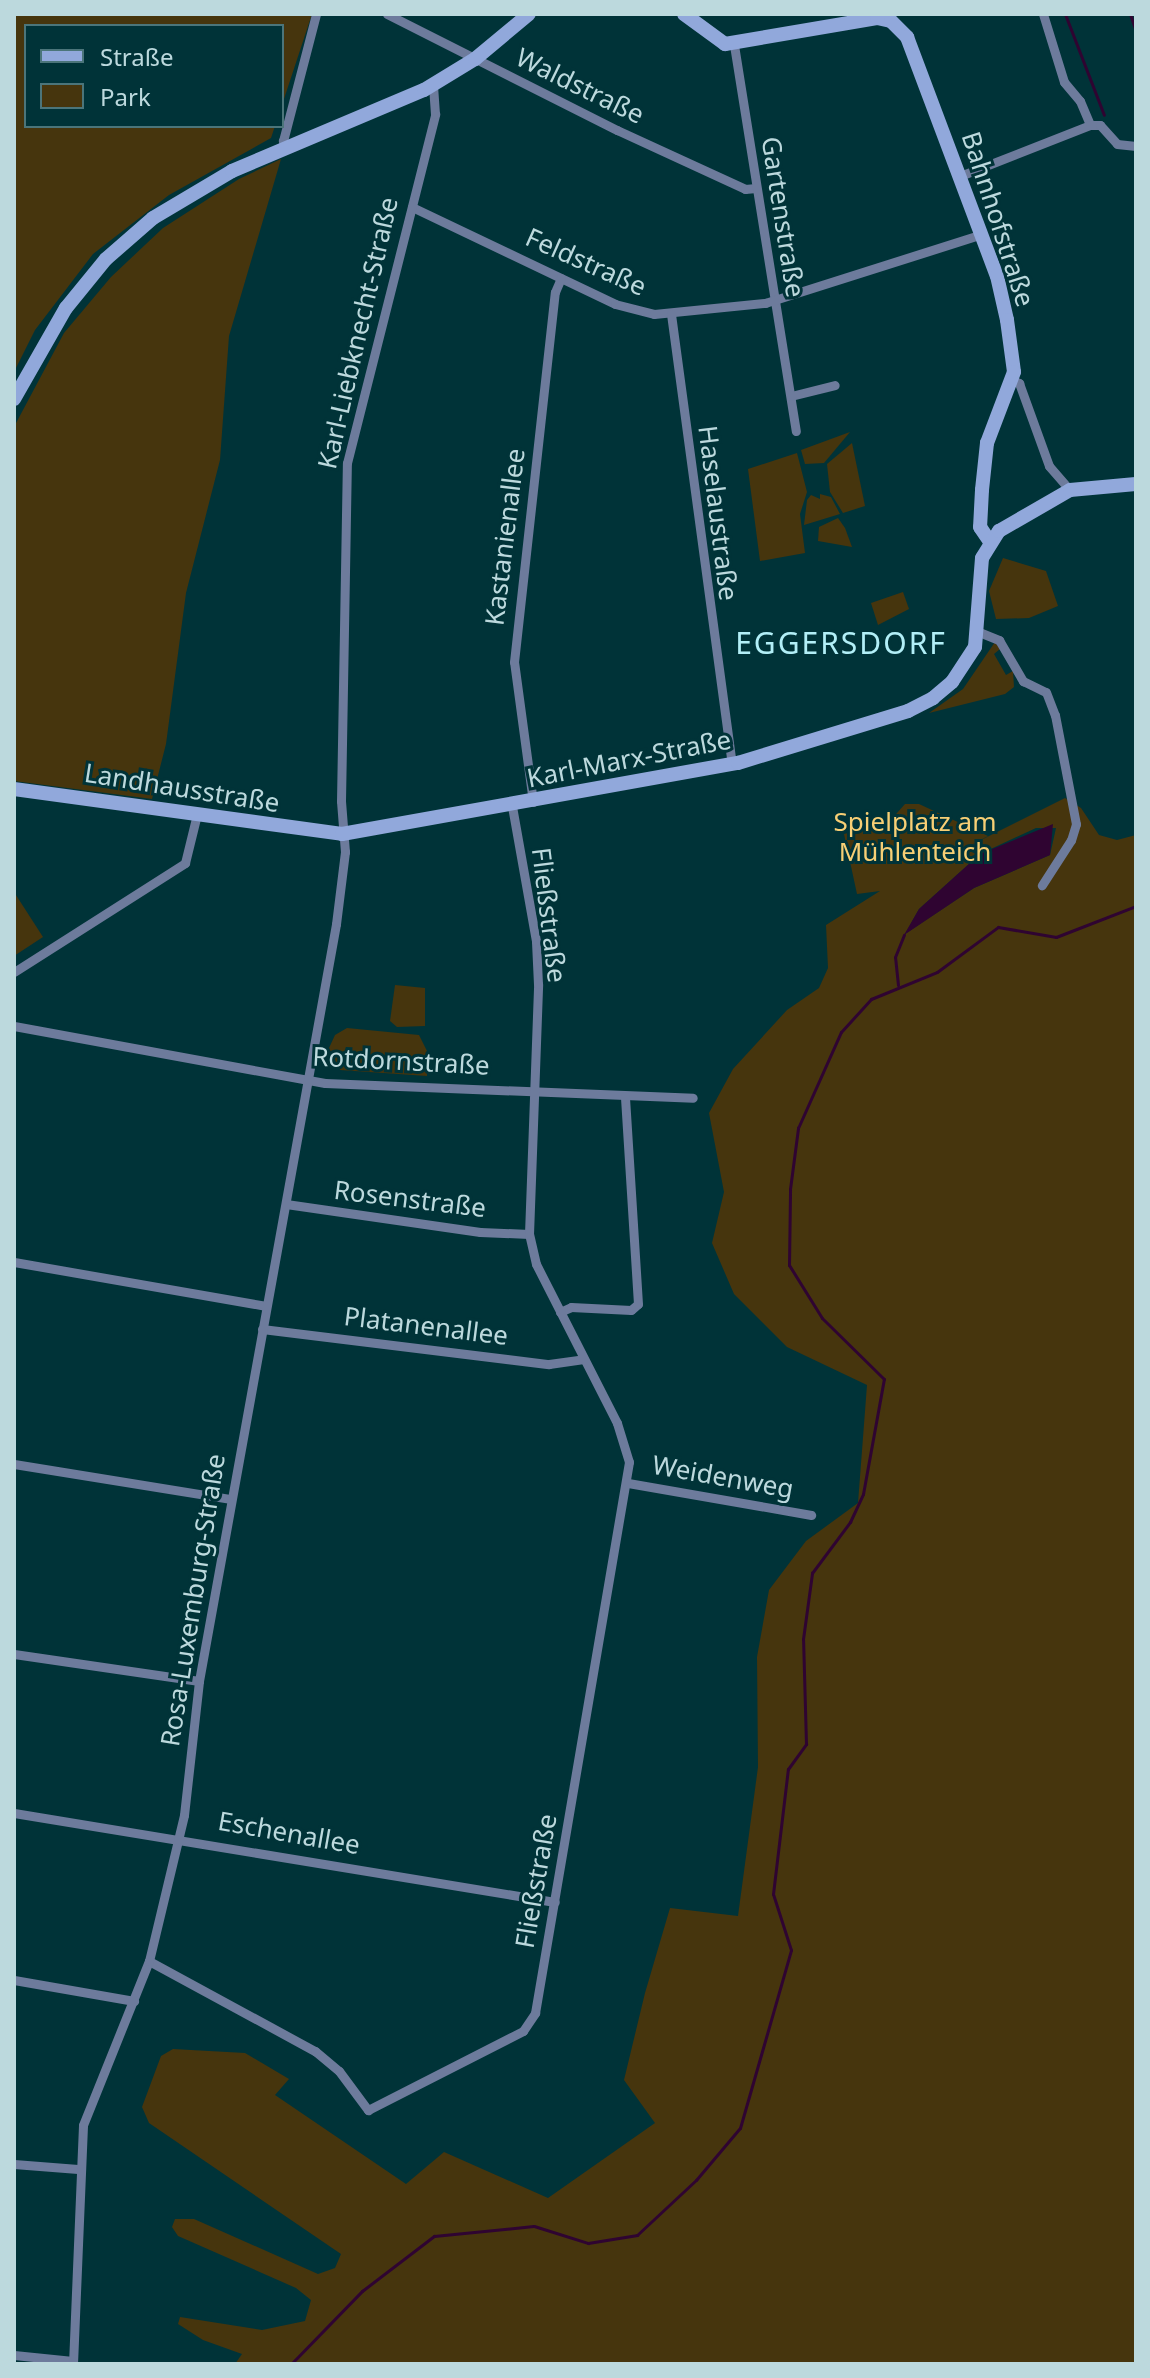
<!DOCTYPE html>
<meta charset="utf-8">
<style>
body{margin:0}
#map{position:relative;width:1150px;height:2378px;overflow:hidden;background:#003338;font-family:"Noto Sans",sans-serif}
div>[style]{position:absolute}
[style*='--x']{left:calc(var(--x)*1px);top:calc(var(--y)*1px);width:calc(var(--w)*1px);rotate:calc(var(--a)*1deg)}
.green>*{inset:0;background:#46350d}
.water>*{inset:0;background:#2f0431}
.stream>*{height:3px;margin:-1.5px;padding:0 1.5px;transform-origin:1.5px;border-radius:1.5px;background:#2f0431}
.street>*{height:9px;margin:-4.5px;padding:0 4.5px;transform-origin:4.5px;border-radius:4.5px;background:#6d7b9c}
.secondary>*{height:14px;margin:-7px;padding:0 7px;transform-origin:7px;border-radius:7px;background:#91a8db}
span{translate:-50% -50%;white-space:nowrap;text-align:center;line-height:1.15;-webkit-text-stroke:6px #003338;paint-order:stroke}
.street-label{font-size:26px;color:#bcd9dd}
.park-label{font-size:26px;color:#f7cf75}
.quarter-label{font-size:30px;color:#b2eff7;letter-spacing:2px}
.frame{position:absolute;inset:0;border:16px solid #bcd9dd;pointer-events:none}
.legend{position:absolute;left:24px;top:24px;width:260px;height:104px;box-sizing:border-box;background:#003338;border:2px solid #4b757a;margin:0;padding:10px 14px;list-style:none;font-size:24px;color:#bcd9dd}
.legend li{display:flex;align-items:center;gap:16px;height:40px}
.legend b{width:40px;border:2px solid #4b757a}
</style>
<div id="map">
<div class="green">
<div style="clip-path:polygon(14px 14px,312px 14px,282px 105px,282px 26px,26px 26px,26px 126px,275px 126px,271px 138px,169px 195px,93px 254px,35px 330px,14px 372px)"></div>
<div style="clip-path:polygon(281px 159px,229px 336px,220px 460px,186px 593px,166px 744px,152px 799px,14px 781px,15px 425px,64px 333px,111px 277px,163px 228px,239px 179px)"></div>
<div style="clip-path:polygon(850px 432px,824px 463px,805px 464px,801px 450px)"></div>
<div style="clip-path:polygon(852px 443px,865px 506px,843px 513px,830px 492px,827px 464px)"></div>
<div style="clip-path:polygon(797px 453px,807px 492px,800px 514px,805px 553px,760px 561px,748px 469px)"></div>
<div style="clip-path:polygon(820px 494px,831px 497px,840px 514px,804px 525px,807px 500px,811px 495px,820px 499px)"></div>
<div style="clip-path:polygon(838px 518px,845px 528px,852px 547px,818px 541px,819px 527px)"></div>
<div style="clip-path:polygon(1003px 558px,1046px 571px,1058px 606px,1029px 618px,996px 619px,989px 591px)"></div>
<div style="clip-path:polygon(903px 592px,909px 609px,878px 625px,871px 603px)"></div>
<div style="clip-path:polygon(995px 642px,1000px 649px,994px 654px,1006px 675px,1013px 671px,1014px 687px,1005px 694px,929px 713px,963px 689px)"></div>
<div style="clip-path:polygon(evenodd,1065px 798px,1081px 808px,1099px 835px,1117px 840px,1136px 835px,1136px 2364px,235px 2364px,242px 2354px,203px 2340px,178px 2324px,180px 2317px,262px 2330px,305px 2321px,311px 2300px,296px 2288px,178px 2236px,172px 2227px,175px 2219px,194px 2219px,318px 2274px,335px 2268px,341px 2254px,149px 2123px,142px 2107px,161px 2056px,173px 2049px,245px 2053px,289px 2079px,275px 2095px,406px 2184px,444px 2152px,548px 2198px,655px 2123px,624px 2080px,645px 1993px,670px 1908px,738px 1916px,758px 1767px,757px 1657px,769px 1590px,806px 1541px,858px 1503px,867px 1385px,787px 1347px,734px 1294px,712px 1243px,724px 1192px,709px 1113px,733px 1069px,787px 1010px,819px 988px,828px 968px,826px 925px,880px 891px,857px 894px,844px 834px,888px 823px,905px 804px,919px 804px,988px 836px,965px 848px,1065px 798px,1036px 828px,1056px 828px,1050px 855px,974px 888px,905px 934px,919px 909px,980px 854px,1036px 828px)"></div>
<div style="clip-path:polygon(14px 892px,43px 937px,14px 956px)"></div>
<div style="clip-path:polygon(395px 985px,425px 988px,425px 1026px,397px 1027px,390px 1021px)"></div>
<div style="clip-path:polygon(347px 1028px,419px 1035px,428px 1053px,419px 1070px,427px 1071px,427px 1076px,340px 1070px,329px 1048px,335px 1035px)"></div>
</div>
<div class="water">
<div style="clip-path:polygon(1053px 824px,1050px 855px,974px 888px,904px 935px,919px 909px,980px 854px)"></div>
</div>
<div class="stream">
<div style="--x:1065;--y:14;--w:108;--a:68.9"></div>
<div style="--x:1130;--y:14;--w:18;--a:71"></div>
<div style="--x:898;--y:985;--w:28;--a:-96"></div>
<div style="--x:895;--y:957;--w:24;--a:-68"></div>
<div style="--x:291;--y:2364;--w:102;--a:-45.8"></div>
<div style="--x:362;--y:2291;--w:91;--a:-37.4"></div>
<div style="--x:434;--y:2236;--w:100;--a:-5.7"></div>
<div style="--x:534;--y:2226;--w:57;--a:17.5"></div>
<div style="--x:588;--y:2243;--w:50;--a:-9.3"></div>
<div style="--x:637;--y:2235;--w:81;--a:-43"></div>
<div style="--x:696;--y:2180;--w:68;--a:-49.8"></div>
<div style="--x:740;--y:2128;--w:185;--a:-74"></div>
<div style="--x:791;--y:1950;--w:59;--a:-107.8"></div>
<div style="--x:773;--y:1894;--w:126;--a:-83.2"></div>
<div style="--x:788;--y:1769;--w:31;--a:-54"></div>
<div style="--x:806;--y:1744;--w:105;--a:-91.6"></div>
<div style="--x:803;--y:1639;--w:67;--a:-82.2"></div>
<div style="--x:812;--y:1573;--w:64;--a:-53.3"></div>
<div style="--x:850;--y:1522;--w:31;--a:-65"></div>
<div style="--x:863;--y:1494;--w:117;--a:-79.7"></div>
<div style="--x:884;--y:1379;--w:87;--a:-135.5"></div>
<div style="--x:822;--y:1318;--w:62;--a:-121.9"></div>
<div style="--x:789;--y:1265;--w:76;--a:-89.2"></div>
<div style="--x:790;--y:1189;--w:62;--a:-82.5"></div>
<div style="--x:798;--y:1128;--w:105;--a:-65.9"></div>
<div style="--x:841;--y:1032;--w:45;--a:-47.7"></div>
<div style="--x:871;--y:999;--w:71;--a:-22.2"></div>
<div style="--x:937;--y:972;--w:76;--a:-36.4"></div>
<div style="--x:998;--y:927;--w:59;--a:9.8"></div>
<div style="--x:1056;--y:937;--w:86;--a:-21.2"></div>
</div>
<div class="street">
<div style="--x:387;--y:14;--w:258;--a:26.8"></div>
<div style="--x:617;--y:130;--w:141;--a:24.7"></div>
<div style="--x:745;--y:189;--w:11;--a:-5"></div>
<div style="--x:1043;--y:14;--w:71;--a:72.8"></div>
<div style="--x:1064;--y:82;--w:25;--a:50"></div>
<div style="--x:1080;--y:101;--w:26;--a:67"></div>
<div style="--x:734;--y:45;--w:391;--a:80.9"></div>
<div style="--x:286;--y:149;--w:9;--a:-111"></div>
<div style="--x:283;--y:141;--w:131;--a:-75.4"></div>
<div style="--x:960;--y:176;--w:140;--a:-21.4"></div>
<div style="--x:1090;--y:125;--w:10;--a:0"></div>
<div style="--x:1100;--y:125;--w:25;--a:48"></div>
<div style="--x:1117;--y:144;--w:19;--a:6"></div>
<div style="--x:412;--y:207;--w:225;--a:25.5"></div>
<div style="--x:615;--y:304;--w:40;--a:14.4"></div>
<div style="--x:654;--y:314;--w:112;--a:-5.7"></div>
<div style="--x:765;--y:303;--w:228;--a:-17.6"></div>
<div style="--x:671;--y:314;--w:455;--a:82.3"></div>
<div style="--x:1012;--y:380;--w:8;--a:23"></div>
<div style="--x:1019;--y:383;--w:88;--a:70.1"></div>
<div style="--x:1049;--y:466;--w:32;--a:49"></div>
<div style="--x:791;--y:396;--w:45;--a:-14"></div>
<div style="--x:979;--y:632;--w:22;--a:22"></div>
<div style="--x:999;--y:640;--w:48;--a:59.7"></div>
<div style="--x:1023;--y:681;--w:25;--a:26"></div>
<div style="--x:1046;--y:692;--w:25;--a:69"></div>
<div style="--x:1055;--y:715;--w:111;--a:79.1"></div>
<div style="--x:1076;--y:824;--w:17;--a:107"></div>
<div style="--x:1071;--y:840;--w:54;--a:122.8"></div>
<div style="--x:533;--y:802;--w:141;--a:-97.7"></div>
<div style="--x:514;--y:662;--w:372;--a:-83.7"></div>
<div style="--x:555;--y:292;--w:15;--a:-67"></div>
<div style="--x:14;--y:972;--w:203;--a:-32.5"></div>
<div style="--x:185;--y:863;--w:50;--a:-76.2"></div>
<div style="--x:14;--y:1026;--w:316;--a:10.4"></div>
<div style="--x:325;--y:1083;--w:368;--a:2.3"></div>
<div style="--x:286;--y:1204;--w:196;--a:8.2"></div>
<div style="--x:480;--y:1232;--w:49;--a:2.3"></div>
<div style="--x:14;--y:1262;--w:256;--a:9.9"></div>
<div style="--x:560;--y:1312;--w:12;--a:-24"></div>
<div style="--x:571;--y:1307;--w:60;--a:2.9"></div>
<div style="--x:631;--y:1310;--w:9;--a:-41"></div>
<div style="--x:638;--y:1304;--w:208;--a:-93.6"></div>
<div style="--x:262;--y:1329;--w:289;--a:7"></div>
<div style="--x:549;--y:1364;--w:35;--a:-8"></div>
<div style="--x:14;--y:1464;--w:220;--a:9.2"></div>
<div style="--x:628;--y:1483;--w:186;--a:9.9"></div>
<div style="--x:14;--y:1654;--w:187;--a:8.3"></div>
<div style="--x:14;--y:1813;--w:548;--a:9.34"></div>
<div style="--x:149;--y:1961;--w:189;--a:28.5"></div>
<div style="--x:315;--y:2051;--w:31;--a:40"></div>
<div style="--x:339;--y:2071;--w:49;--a:53.4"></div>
<div style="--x:368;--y:2110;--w:174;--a:-27"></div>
<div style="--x:523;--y:2031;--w:22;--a:-56"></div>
<div style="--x:535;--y:2013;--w:559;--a:-80.32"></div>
<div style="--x:629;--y:1462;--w:41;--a:-107.1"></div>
<div style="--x:617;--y:1423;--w:178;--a:-117"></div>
<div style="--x:536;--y:1264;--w:31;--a:-103"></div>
<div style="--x:529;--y:1234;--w:250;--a:-87.9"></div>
<div style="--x:538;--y:984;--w:43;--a:-92.7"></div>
<div style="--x:536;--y:941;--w:137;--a:-100.1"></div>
<div style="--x:14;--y:1980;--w:122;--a:9.9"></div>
<div style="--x:14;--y:2164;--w:64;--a:4.5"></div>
<div style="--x:14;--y:2355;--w:59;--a:5.8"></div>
<div style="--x:73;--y:2364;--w:239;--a:-87.6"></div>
<div style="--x:83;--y:2125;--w:177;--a:-68.1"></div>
<div style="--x:149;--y:1961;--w:150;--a:-76.5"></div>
<div style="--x:184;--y:1815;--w:135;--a:-83.6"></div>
<div style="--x:199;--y:1681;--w:769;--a:-79.74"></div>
<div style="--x:336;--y:924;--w:73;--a:-82.9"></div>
<div style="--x:345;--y:852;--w:51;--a:-94.5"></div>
<div style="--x:341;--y:801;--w:338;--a:-89"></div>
<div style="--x:347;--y:463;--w:360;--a:-75.8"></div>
<div style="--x:435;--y:114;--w:29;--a:-94"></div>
</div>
<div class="secondary">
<div style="--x:684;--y:14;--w:51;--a:36.2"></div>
<div style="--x:725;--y:44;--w:154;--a:-9.7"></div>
<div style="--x:877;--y:18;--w:14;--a:12"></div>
<div style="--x:891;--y:21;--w:23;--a:45"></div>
<div style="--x:907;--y:37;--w:255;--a:69.4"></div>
<div style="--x:997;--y:276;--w:45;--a:77.2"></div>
<div style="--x:1007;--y:320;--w:52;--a:82.3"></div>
<div style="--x:1014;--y:372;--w:76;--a:110.8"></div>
<div style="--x:987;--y:443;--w:47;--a:96.1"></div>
<div style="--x:982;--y:490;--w:37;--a:93"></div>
<div style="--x:980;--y:527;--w:18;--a:56"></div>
<div style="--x:14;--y:399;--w:105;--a:-60.3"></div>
<div style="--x:66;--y:308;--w:63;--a:-50.8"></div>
<div style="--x:106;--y:259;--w:62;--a:-41.1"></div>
<div style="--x:153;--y:218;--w:92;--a:-30.7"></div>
<div style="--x:232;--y:171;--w:208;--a:-22.9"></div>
<div style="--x:424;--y:90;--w:60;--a:-31.3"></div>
<div style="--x:475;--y:59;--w:70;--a:-39.8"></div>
<div style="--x:14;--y:789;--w:331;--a:7.8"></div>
<div style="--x:342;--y:834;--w:402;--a:-10.2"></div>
<div style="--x:738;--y:763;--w:178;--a:-17"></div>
<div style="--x:908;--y:711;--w:28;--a:-27"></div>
<div style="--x:933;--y:698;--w:25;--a:-40"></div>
<div style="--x:952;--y:682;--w:42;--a:-56.7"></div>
<div style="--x:975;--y:647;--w:89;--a:-85.5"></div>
<div style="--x:982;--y:558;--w:32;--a:-58"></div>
<div style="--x:999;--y:531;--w:82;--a:-30"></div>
<div style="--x:1070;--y:490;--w:66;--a:-5.2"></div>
</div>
<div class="street-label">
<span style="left:580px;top:86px;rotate:26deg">Waldstraße</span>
<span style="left:783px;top:217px;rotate:81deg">Gartenstraße</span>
<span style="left:998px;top:219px;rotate:72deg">Bahnhofstraße</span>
<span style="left:586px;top:262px;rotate:24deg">Feldstraße</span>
<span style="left:358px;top:333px;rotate:-77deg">Karl-Liebknecht-Straße</span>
<span style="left:718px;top:513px;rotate:83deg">Haselaustraße</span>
<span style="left:505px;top:537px;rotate:-83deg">Kastanienallee</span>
<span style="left:629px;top:759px;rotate:-11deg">Karl-Marx-Straße</span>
<span style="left:182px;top:788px;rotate:9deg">Landhausstraße</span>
<span style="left:549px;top:915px;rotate:83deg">Fließstraße</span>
<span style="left:401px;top:1061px;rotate:3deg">Rotdornstraße</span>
<span style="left:410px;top:1199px;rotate:7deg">Rosenstraße</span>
<span style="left:426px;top:1326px;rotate:7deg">Platanenallee</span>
<span style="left:723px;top:1477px;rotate:10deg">Weidenweg</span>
<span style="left:193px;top:1600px;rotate:-81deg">Rosa-Luxemburg-Straße</span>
<span style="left:289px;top:1833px;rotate:10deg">Eschenallee</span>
<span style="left:536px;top:1881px;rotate:-80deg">Fließstraße</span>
</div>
<div class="park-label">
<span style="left:915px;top:837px">Spielplatz am<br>Mühlenteich</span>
</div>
<div class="quarter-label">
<span style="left:841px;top:643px">EGGERSDORF</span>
</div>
<div class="frame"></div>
<ul class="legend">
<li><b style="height:10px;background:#91a8db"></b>Straße</li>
<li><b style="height:22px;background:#46350d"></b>Park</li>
</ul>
</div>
